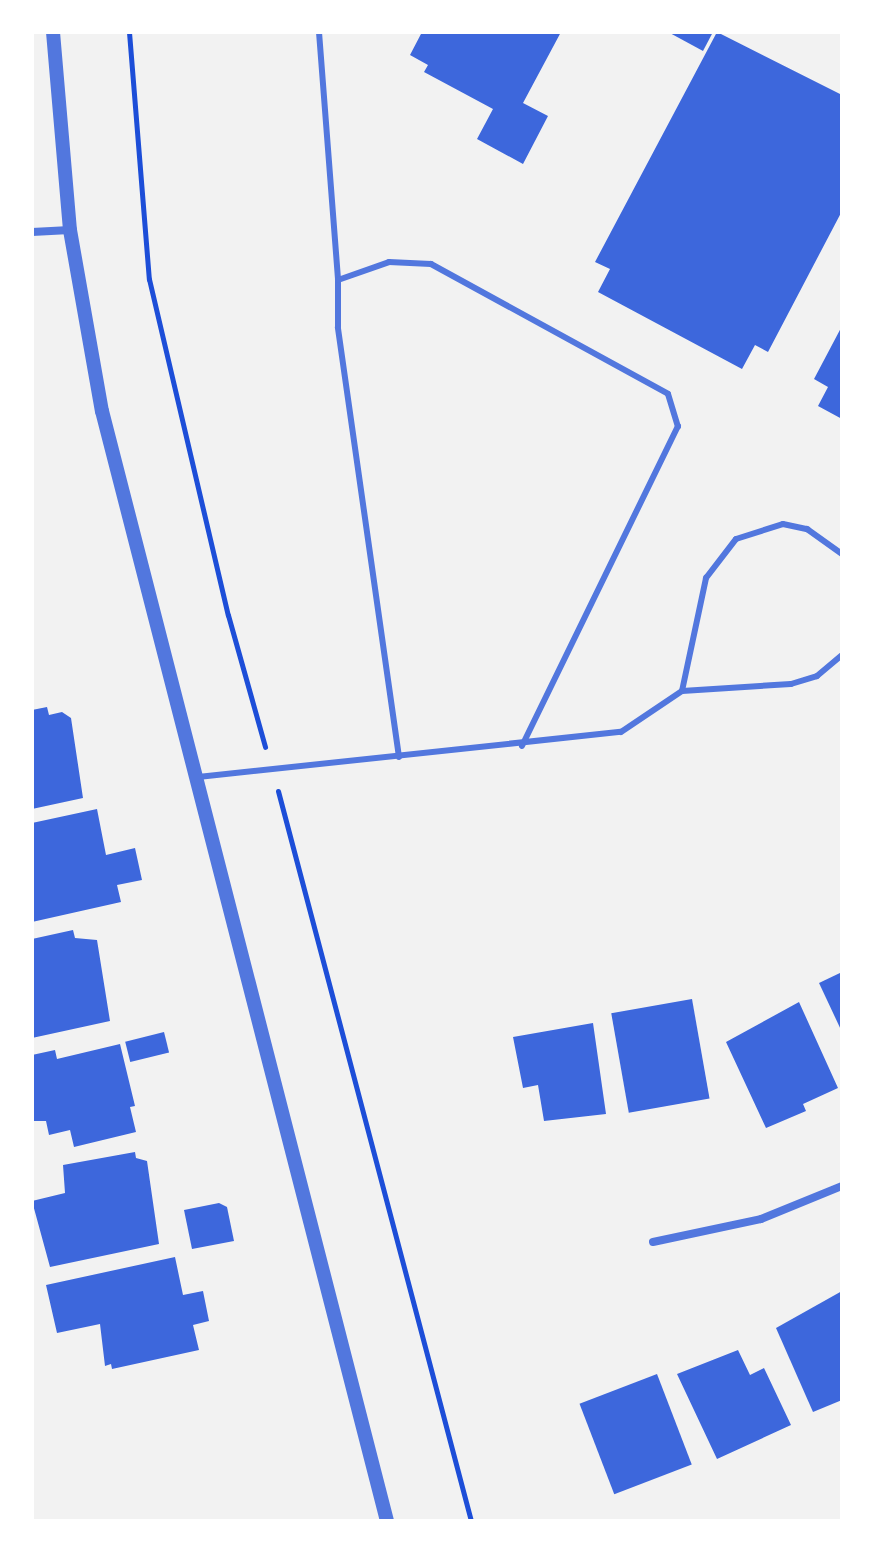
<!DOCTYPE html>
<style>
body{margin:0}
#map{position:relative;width:874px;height:1553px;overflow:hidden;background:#f2f2f2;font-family:Poppins,sans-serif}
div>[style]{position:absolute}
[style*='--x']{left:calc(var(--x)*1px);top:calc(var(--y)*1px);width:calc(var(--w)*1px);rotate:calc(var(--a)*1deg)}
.building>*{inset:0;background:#3d67dc;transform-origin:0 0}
.path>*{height:5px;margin:-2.5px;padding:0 2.5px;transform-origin:2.5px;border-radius:2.5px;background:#1d4ed8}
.service>*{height:6px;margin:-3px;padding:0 3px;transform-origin:3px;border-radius:3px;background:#5277de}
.minor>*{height:8px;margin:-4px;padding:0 4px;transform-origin:4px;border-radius:4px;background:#5277de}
.tertiary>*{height:14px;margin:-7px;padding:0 7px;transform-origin:7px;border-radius:7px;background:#5277de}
span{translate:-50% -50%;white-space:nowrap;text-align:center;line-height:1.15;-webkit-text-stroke:7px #fff;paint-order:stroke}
.frame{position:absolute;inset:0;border:34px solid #fff;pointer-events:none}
</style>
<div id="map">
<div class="building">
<div style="clip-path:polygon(422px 32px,561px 32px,523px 103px,548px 116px,523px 164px,477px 139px,493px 109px,424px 72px,428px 65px,410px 55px)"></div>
<div style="clip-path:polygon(668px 32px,713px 32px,703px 51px)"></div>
<div style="clip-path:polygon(717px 32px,842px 95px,842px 211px,768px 352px,755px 345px,742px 369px,598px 292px,610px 269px,595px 262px)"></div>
<div style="clip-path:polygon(842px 326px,842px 419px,818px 406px,828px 387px,814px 379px)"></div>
<div style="clip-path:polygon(47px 707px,49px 715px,62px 712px,71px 718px,83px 798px,32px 809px,32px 710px)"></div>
<div style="clip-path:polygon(97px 809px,106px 855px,135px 848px,142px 880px,117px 885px,121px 902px,32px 922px,32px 823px)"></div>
<div style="clip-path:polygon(73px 930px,75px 938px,97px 940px,110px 1021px,32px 1038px,32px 939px)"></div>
<div style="clip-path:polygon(842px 972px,842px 1032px,819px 983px)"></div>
<div style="left:692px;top:999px;width:101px;height:82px;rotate:80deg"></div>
<div style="clip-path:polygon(799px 1002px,838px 1088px,803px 1104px,806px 1111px,766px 1128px,726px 1042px)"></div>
<div style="clip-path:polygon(593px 1023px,606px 1114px,544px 1121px,538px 1085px,523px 1088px,513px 1037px)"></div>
<div style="left:164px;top:1032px;width:21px;height:40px;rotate:76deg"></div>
<div style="clip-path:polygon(120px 1044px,135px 1106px,130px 1107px,136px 1132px,74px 1147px,70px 1130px,49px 1135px,46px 1121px,32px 1121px,32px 1055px,55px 1050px,57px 1059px)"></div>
<div style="clip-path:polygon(135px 1152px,136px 1158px,147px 1161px,159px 1244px,50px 1267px,32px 1201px,65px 1193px,63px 1165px)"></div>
<div style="clip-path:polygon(219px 1203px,227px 1207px,234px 1241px,192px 1249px,184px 1210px)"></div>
<div style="clip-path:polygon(175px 1257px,183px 1295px,203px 1291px,209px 1321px,193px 1325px,199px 1350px,112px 1369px,111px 1364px,105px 1366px,100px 1324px,57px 1333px,46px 1285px)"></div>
<div style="clip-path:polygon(842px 1291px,842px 1400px,813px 1412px,776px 1328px)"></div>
<div style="clip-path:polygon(738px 1350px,750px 1375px,764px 1368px,791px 1425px,717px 1459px,677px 1374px)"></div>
<div style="left:657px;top:1374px;width:97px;height:83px;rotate:69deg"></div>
</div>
<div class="path">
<div style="--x:129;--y:32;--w:248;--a:85.4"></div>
<div style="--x:149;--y:279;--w:345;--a:76.8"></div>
<div style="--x:228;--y:615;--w:137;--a:74.3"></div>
<div style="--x:278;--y:791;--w:755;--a:75.19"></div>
</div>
<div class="service">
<div style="--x:319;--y:32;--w:249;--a:85.6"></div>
<div style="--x:682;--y:691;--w:116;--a:-78"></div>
<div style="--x:706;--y:578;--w:49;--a:-52.4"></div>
<div style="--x:736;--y:539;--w:49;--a:-17.7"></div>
<div style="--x:783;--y:524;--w:25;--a:12"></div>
<div style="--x:807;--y:529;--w:43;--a:35.5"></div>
<div style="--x:399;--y:757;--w:434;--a:-98.1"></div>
<div style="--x:338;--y:327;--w:47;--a:-90"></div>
<div style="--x:338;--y:280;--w:54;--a:-19.4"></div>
<div style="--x:389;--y:262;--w:42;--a:2.7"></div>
<div style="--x:431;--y:264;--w:270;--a:28.7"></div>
<div style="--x:668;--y:394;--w:34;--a:73"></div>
<div style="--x:678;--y:426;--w:356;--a:116"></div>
<div style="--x:198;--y:777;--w:425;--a:-6.1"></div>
<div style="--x:621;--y:732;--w:73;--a:-33.9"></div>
<div style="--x:682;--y:691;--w:109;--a:-3.7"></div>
<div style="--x:791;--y:684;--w:27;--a:-17"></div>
<div style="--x:817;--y:676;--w:33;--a:-40"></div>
</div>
<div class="minor">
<div style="--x:32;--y:232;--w:38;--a:-3"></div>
<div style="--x:653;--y:1242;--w:110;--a:-12"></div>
<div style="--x:761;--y:1219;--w:87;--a:-22.2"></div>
</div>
<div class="tertiary">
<div style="--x:53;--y:32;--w:199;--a:85.1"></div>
<div style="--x:70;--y:230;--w:184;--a:80"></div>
<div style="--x:102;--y:411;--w:1146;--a:75.6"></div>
</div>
<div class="frame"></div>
</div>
